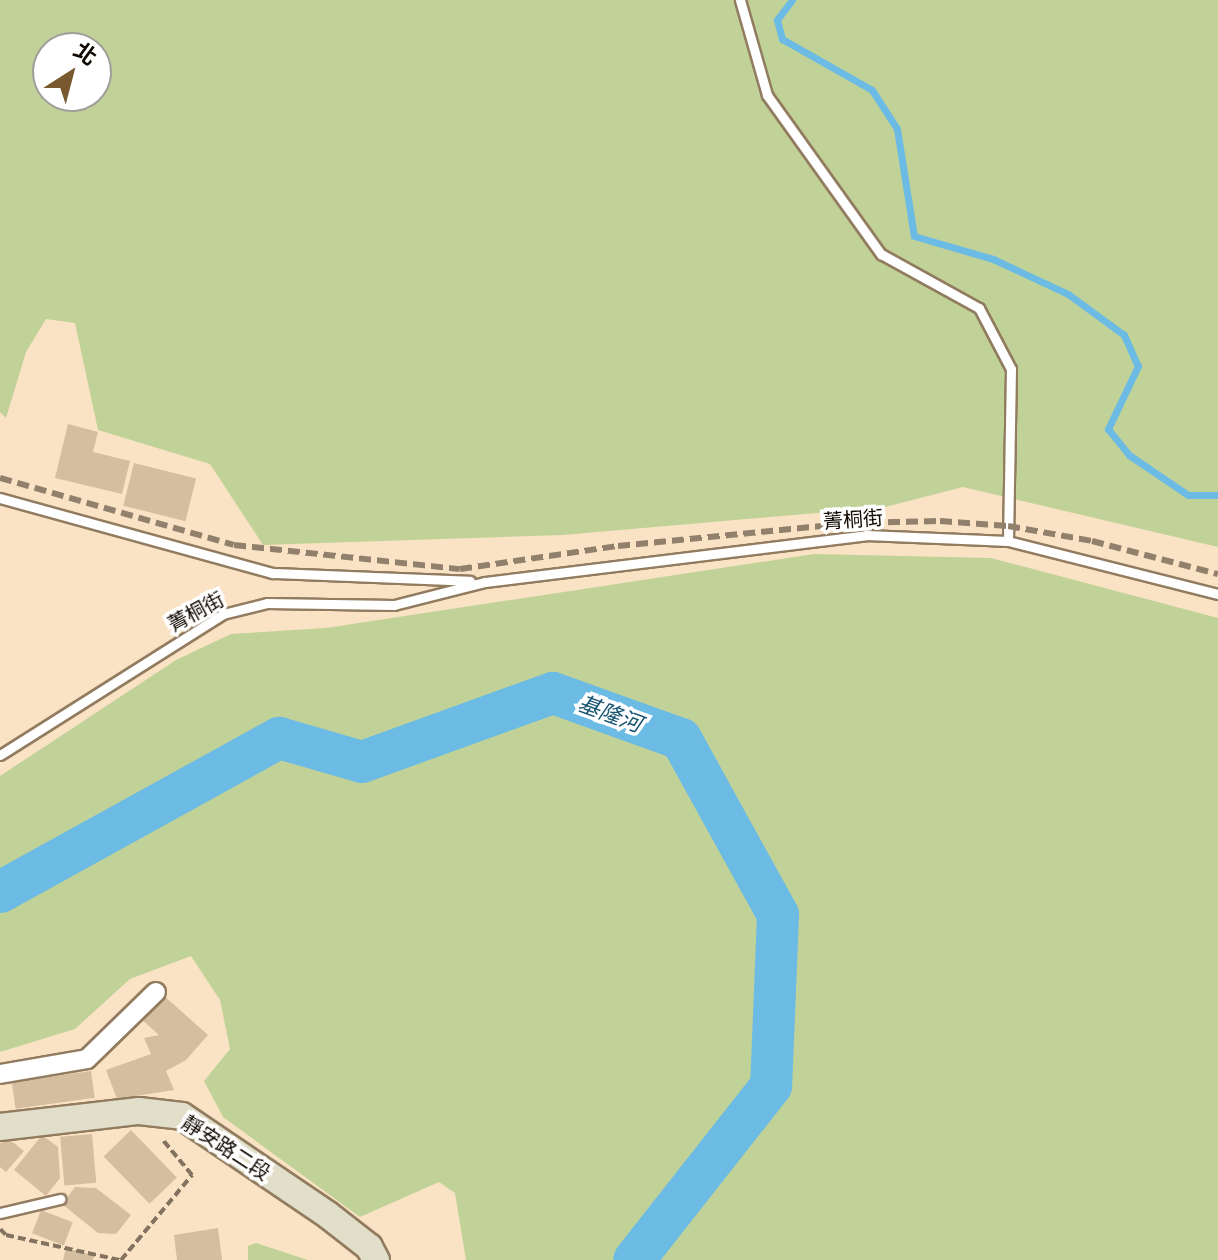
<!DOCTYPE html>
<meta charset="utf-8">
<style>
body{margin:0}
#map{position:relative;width:1218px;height:1260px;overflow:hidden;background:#fae2c4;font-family:"DejaVu Sans","Noto Sans TC",sans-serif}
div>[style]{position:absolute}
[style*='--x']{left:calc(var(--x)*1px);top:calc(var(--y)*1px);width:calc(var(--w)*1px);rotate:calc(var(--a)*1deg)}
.green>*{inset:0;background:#c1d298}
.stream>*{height:7px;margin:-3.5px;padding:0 3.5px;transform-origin:3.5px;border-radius:3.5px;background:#6cbbe4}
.river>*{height:42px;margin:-21px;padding:0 21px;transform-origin:21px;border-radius:21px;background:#6cbbe4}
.building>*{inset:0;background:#d5bea0;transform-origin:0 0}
.path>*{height:4px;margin-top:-2px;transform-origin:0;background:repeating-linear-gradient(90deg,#82725f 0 8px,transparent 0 12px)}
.roads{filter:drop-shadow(2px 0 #927c60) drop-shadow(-2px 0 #927c60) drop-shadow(0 2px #927c60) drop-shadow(0 -2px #927c60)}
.service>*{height:9px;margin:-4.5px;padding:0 4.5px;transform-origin:4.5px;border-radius:4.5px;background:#fff}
.minor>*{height:18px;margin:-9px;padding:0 9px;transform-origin:9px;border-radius:9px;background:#fff}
.secondary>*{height:26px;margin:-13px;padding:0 13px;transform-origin:13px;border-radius:13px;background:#e1dfc9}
.rail>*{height:6px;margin-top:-3px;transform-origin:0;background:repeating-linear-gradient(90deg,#90806c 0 12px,transparent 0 18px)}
span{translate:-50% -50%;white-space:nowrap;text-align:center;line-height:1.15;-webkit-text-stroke:7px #fff;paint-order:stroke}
.street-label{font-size:20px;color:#120a02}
.water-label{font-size:22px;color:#165471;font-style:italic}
.north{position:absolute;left:32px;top:32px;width:80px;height:80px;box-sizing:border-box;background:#fff;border:2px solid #a09d9a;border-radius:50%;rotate:36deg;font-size:22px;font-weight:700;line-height:32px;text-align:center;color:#120a02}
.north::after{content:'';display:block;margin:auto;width:28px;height:36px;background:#79592f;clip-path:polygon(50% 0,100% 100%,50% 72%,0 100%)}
</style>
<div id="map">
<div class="green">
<div style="clip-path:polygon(evenodd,0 0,1218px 0,1218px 547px,963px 487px,885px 507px,563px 535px,263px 545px,210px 464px,98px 430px,75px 323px,46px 319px,26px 352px,6px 418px,0 412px,0 0,48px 48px,96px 48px,96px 96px,48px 96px,48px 48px)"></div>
<div style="clip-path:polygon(814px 554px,991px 558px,1218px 618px,1218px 1260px,466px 1260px,455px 1193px,439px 1182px,360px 1217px,223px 1117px,204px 1081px,230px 1049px,220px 1000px,191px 956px,130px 979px,75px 1029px,0 1052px,0 776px,176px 660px,231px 634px,326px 628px)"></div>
<div style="clip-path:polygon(256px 1243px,308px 1260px,248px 1260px,248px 1246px)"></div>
</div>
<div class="stream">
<div style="--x:792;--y:0;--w:25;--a:127"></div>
<div style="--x:777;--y:20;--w:20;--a:75"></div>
<div style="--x:782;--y:39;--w:103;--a:29.5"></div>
<div style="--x:872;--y:90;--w:46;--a:57.3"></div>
<div style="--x:897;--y:129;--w:108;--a:81"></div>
<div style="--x:914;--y:236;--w:82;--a:16.2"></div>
<div style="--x:993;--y:259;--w:83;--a:25"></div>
<div style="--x:1068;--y:294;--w:69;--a:36.2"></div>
<div style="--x:1124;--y:335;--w:34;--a:66"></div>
<div style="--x:1138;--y:366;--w:70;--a:115.5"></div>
<div style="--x:1108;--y:429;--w:33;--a:51"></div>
<div style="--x:1129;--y:455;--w:71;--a:34.1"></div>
<div style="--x:1188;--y:495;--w:30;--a:0"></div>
</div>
<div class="river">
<div style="--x:0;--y:892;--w:319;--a:-28.9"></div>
<div style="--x:279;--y:738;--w:86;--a:16.1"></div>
<div style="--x:362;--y:762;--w:203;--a:-19.9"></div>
<div style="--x:553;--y:693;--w:136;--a:19.8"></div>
<div style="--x:681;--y:739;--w:201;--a:61.1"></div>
<div style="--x:778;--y:915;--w:171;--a:92.3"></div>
<div style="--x:771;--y:1086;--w:221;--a:128.2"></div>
</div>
<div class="building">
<div style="clip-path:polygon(68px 424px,98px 432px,93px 452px,130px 461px,122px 494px,55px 478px)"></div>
<div style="left:134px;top:463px;width:64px;height:44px;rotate:14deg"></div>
<div style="clip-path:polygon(162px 994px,208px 1035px,186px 1060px,166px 1071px,174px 1090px,117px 1099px,106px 1070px,151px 1054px,144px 1038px,159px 1035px,140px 1018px)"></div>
<div style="left:91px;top:1071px;width:27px;height:80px;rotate:82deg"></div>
<div style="left:131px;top:1130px;width:66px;height:38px;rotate:46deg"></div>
<div style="left:92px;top:1134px;width:49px;height:32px;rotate:85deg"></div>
<div style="clip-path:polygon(42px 1135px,58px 1147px,60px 1178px,46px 1196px,14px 1170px)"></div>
<div style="clip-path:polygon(10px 1140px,24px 1151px,6px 1172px,0 1167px,0 1143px)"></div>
<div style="clip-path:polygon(75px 1187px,96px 1188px,131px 1215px,116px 1234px,98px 1233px,62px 1204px)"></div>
<div style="left:41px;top:1210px;width:34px;height:25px;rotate:21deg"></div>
<div style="clip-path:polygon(218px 1228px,222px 1260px,177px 1260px,174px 1235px)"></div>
<div style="clip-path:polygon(66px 1248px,94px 1255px,93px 1260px,63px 1260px)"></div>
</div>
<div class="path">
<div style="--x:0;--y:1229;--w:8;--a:45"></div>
<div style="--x:6;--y:1235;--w:117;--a:12.4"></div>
<div style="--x:121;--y:1260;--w:111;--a:-50.1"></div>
<div style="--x:192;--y:1175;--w:47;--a:-129.8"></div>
</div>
<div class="roads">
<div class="service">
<div style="--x:740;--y:0;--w:99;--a:74.1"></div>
<div style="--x:767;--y:95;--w:196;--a:54.4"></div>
<div style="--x:881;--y:254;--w:112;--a:28.9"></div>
<div style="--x:979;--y:308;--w:69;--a:62.3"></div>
<div style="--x:1011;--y:369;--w:172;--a:91"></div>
<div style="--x:0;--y:498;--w:283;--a:15.4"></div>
<div style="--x:273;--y:573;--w:197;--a:2.3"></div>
<div style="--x:0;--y:755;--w:264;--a:-32.3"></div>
<div style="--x:223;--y:614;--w:45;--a:-14"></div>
<div style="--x:267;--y:603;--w:127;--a:0.9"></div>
<div style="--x:394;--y:605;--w:94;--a:-14.2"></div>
<div style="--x:485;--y:582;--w:384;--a:-7"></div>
<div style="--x:866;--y:535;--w:142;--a:2.4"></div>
<div style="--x:1008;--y:541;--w:217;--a:14.2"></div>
<div style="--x:0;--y:1213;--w:62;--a:-13.1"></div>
</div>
<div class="minor">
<div style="--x:0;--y:1074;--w:88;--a:-9.8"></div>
<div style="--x:87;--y:1059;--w:96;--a:-44.2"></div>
</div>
<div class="secondary">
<div style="--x:0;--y:1127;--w:140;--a:-6.6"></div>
<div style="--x:139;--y:1111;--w:43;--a:6.6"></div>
<div style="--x:182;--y:1116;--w:176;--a:34.1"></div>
<div style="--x:328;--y:1215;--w:52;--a:38"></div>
<div style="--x:369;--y:1247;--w:15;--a:62"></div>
</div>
</div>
<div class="rail">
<div style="--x:0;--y:478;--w:243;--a:16"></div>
<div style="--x:234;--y:545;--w:227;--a:6.1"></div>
<div style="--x:460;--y:569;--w:160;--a:-8.3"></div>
<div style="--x:618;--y:546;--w:235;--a:-5.6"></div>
<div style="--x:852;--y:523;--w:88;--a:-1.3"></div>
<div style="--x:940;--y:521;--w:68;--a:4.2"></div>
<div style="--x:1008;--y:526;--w:85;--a:10.1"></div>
<div style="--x:1092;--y:541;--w:130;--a:14.7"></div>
</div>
<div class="street-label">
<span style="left:853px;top:520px;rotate:-4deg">菁桐街</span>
<span style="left:196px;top:612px;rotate:-28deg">菁桐街</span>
<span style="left:226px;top:1148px;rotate:33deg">靜安路二段</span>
</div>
<div class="water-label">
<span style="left:610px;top:714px;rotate:20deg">基隆河</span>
</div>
<div class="north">北</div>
</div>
